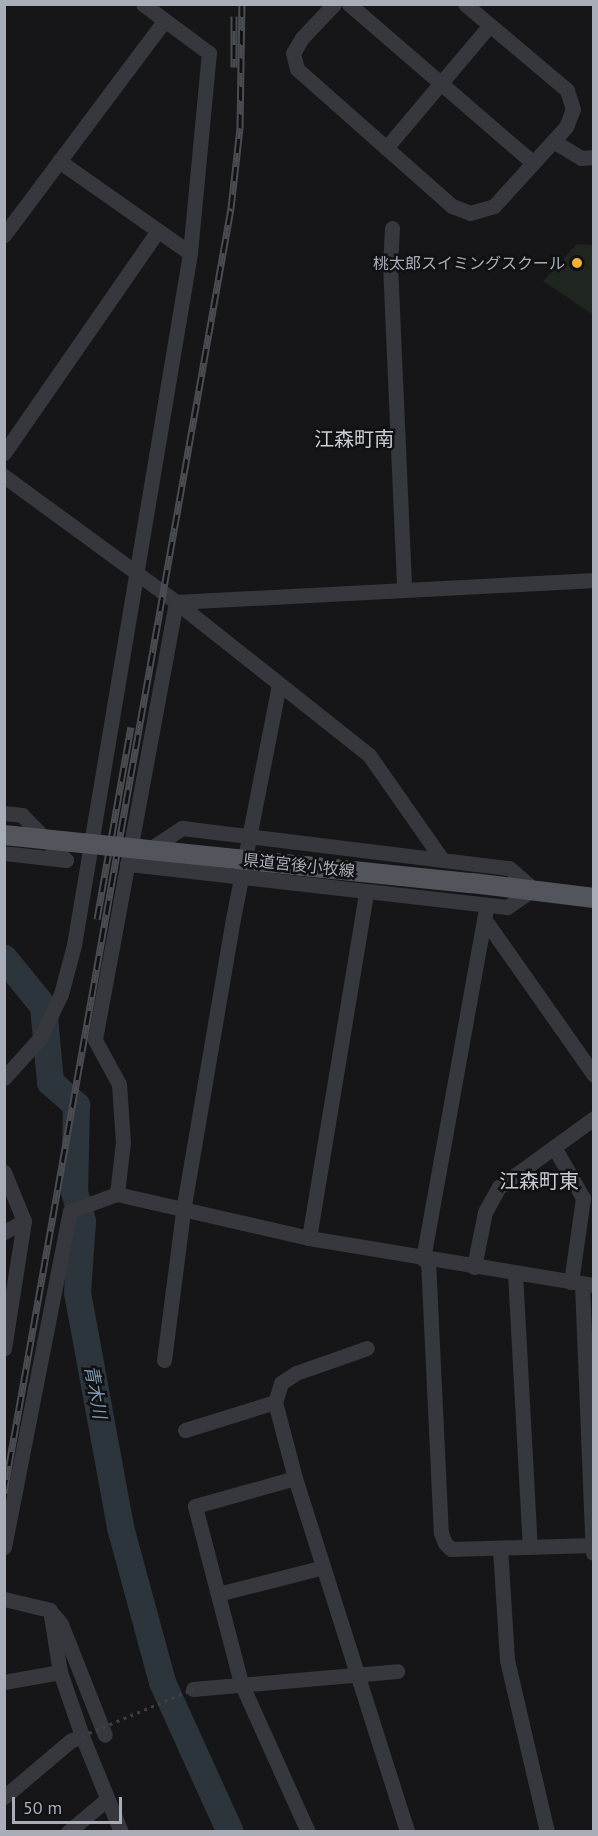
<!DOCTYPE html>
<meta charset="utf-8">
<style>
body{margin:0}
#map{position:relative;width:598px;height:1836px;overflow:hidden;background:#161618;font-family:"PT Sans","Noto Sans JP",sans-serif}
div>[style]{position:absolute}
[style*='--x']{left:calc(var(--x)*1px);top:calc(var(--y)*1px);width:calc(var(--w)*1px);rotate:calc(var(--a)*1deg)}
.green>*{inset:0;background:#1e261f}
.river>*{height:27px;margin:-13.5px;padding:0 13.5px;transform-origin:13.5px;border-radius:13.5px;background:#2c353c}
.minor>*{height:15px;margin:-7.5px;padding:0 7.5px;transform-origin:7.5px;border-radius:7.5px;background:#37383d}
.major>*{height:20px;margin:-10px;padding:0 10px;transform-origin:10px;border-radius:10px;background:#53555c}
.rail>*{height:7px;margin-top:-3.5px;transform-origin:0;background:repeating-linear-gradient(90deg,#111113 0 14px,#4a4c52 0 28px);box-sizing:border-box;border-block:2px solid #4a4c52}
.path-bridge>*{height:3px;margin-top:-1.5px;transform-origin:0;background:repeating-linear-gradient(90deg,#3d3f44 0 3px,transparent 0 7.5px)}
.major-bridge>*{height:20px;margin:-10px;padding:0 10px;transform-origin:10px;border-radius:10px;background:#53555c}
.dots>*{width:16px;height:16px;translate:-50% -50%;box-sizing:border-box;border:3px solid #111113;border-radius:50%}
span{translate:-50% -50%;white-space:nowrap;text-align:center;line-height:1.15;-webkit-text-stroke:5px #111113;paint-order:stroke}
.poi-label{font-size:16px;color:#a8adb8}
.right{translate:-100% -50%;text-align:right}
.street-label{font-size:16px;color:#a8adb8}
.water-label{font-size:18px;color:#7f9bb3;font-style:italic}
.quarter-label{font-size:20px;color:#c9ccd4}
.frame{position:absolute;inset:0;border:6px solid #a8adb8;pointer-events:none}
.scale{position:absolute;left:12px;top:1797px;width:110px;height:27px;box-sizing:border-box;border:3px solid #a8adb8;border-top:0;padding-left:8px;font-size:18px;line-height:21px;white-space:nowrap;color:#a8adb8;-webkit-text-stroke:4px #111113;paint-order:stroke}
</style>
<div id="map">
<div class="green">
<div style="clip-path:polygon(577px 244px,593px 245px,593px 315px,543px 281px)"></div>
</div>
<div class="river">
<div style="--x:4;--y:958;--w:62;--a:50.9"></div>
<div style="--x:43;--y:1006;--w:76;--a:84.7"></div>
<div style="--x:50;--y:1082;--w:35;--a:41"></div>
<div style="--x:76;--y:1105;--w:86;--a:91.3"></div>
<div style="--x:74;--y:1191;--w:31;--a:75"></div>
<div style="--x:82;--y:1221;--w:71;--a:94"></div>
<div style="--x:77;--y:1292;--w:239;--a:79.6"></div>
<div style="--x:120;--y:1527;--w:161;--a:74.8"></div>
<div style="--x:162;--y:1682;--w:165;--a:65.6"></div>
</div>
<div class="minor">
<div style="--x:334;--y:4;--w:47;--a:133.3"></div>
<div style="--x:302;--y:38;--w:17;--a:121"></div>
<div style="--x:293;--y:53;--w:16;--a:76"></div>
<div style="--x:297;--y:69;--w:207;--a:41.5"></div>
<div style="--x:452;--y:206;--w:19;--a:21"></div>
<div style="--x:470;--y:213;--w:25;--a:-16"></div>
<div style="--x:494;--y:206;--w:107;--a:-47.7"></div>
<div style="--x:566;--y:127;--w:19;--a:-69"></div>
<div style="--x:573;--y:109;--w:20;--a:-108"></div>
<div style="--x:567;--y:90;--w:133;--a:-139.9"></div>
<div style="--x:349;--y:4;--w:243;--a:40.8"></div>
<div style="--x:553;--y:141;--w:33;--a:31"></div>
<div style="--x:581;--y:158;--w:13;--a:-4"></div>
<div style="--x:386;--y:148;--w:161;--a:-49.8"></div>
<div style="--x:59;--y:161;--w:160;--a:35.1"></div>
<div style="--x:392;--y:228;--w:36;--a:93"></div>
<div style="--x:390;--y:264;--w:325;--a:87.5"></div>
<div style="--x:4;--y:235;--w:267;--a:-53.2"></div>
<div style="--x:4;--y:453;--w:270;--a:-55.3"></div>
<div style="--x:4;--y:476;--w:213;--a:36.2"></div>
<div style="--x:176;--y:602;--w:246;--a:38.4"></div>
<div style="--x:369;--y:755;--w:126;--a:55"></div>
<div style="--x:176;--y:602;--w:445;--a:100.5"></div>
<div style="--x:95;--y:1040;--w:50;--a:61.4"></div>
<div style="--x:119;--y:1084;--w:58;--a:86.1"></div>
<div style="--x:123;--y:1142;--w:52;--a:96.6"></div>
<div style="--x:117;--y:1194;--w:197;--a:12.9"></div>
<div style="--x:309;--y:1238;--w:289;--a:9.4"></div>
<div style="--x:176;--y:602;--w:419;--a:-3"></div>
<div style="--x:4;--y:813;--w:18;--a:6"></div>
<div style="--x:22;--y:815;--w:63;--a:45.6"></div>
<div style="--x:66;--y:860;--w:62;--a:-173.6"></div>
<div style="--x:182;--y:828;--w:329;--a:7"></div>
<div style="--x:509;--y:868;--w:32;--a:41"></div>
<div style="--x:533;--y:889;--w:32;--a:145"></div>
<div style="--x:507;--y:907;--w:382;--a:-173.5"></div>
<div style="--x:127;--y:864;--w:66;--a:-33.2"></div>
<div style="--x:485;--y:920;--w:189;--a:54.9"></div>
<div style="--x:4;--y:1078;--w:54;--a:-48"></div>
<div style="--x:40;--y:1038;--w:49;--a:-64.5"></div>
<div style="--x:61;--y:994;--w:51;--a:-75.1"></div>
<div style="--x:74;--y:945;--w:702;--a:-80.48"></div>
<div style="--x:190;--y:253;--w:201;--a:-84.6"></div>
<div style="--x:209;--y:53;--w:82;--a:-143.4"></div>
<div style="--x:554;--y:1147;--w:59;--a:60.4"></div>
<div style="--x:583;--y:1198;--w:85;--a:98.1"></div>
<div style="--x:4;--y:1172;--w:53;--a:67.8"></div>
<div style="--x:24;--y:1221;--w:129;--a:98.9"></div>
<div style="--x:4;--y:1232;--w:23;--a:-29"></div>
<div style="--x:309;--y:1238;--w:351;--a:-80.6"></div>
<div style="--x:423;--y:1259;--w:360;--a:-79.8"></div>
<div style="--x:428;--y:1260;--w:273;--a:87.3"></div>
<div style="--x:441;--y:1533;--w:11;--a:68"></div>
<div style="--x:445;--y:1543;--w:8;--a:45"></div>
<div style="--x:451;--y:1549;--w:143;--a:-1.6"></div>
<div style="--x:474;--y:1267;--w:56;--a:-78.7"></div>
<div style="--x:485;--y:1212;--w:29;--a:-61"></div>
<div style="--x:499;--y:1187;--w:117;--a:-36"></div>
<div style="--x:515;--y:1273;--w:274;--a:86.9"></div>
<div style="--x:582;--y:1284;--w:269;--a:87.7"></div>
<div style="--x:164;--y:1360;--w:150;--a:-82.7"></div>
<div style="--x:183;--y:1211;--w:296;--a:-80.3"></div>
<div style="--x:233;--y:919;--w:238;--a:-78.9"></div>
<div style="--x:275;--y:1402;--w:20;--a:-72"></div>
<div style="--x:281;--y:1383;--w:18;--a:-34"></div>
<div style="--x:296;--y:1373;--w:75;--a:-19.4"></div>
<div style="--x:185;--y:1430;--w:94;--a:-17.3"></div>
<div style="--x:275;--y:1402;--w:79;--a:75.3"></div>
<div style="--x:4;--y:1547;--w:342;--a:-78.9"></div>
<div style="--x:70;--y:1211;--w:50;--a:-19.9"></div>
<div style="--x:500;--y:1548;--w:112;--a:86.4"></div>
<div style="--x:507;--y:1660;--w:177;--a:76.9"></div>
<div style="--x:218;--y:1594;--w:108;--a:-14.4"></div>
<div style="--x:4;--y:1599;--w:47;--a:13.4"></div>
<div style="--x:50;--y:1610;--w:63;--a:80.8"></div>
<div style="--x:60;--y:1672;--w:68;--a:71"></div>
<div style="--x:54;--y:1615;--w:11;--a:52"></div>
<div style="--x:61;--y:1624;--w:119;--a:68.4"></div>
<div style="--x:4;--y:1682;--w:57;--a:-10.1"></div>
<div style="--x:193;--y:1689;--w:205;--a:-5"></div>
<div style="--x:4;--y:1797;--w:87;--a:-40.3"></div>
<div style="--x:70;--y:1741;--w:13;--a:-23"></div>
<div style="--x:82;--y:1736;--w:104;--a:67.9"></div>
<div style="--x:68;--y:1832;--w:50;--a:-40.1"></div>
<div style="--x:308;--y:1832;--w:163;--a:-114.2"></div>
<div style="--x:241;--y:1683;--w:183;--a:-104.6"></div>
<div style="--x:195;--y:1506;--w:104;--a:-15.6"></div>
<div style="--x:295;--y:1478;--w:371;--a:72.4"></div>
</div>
<div class="major">
<div style="--x:472;--y:883;--w:123;--a:7"></div>
</div>
<div class="rail">
<div style="--x:234;--y:16;--w:51;--a:90"></div>
<div style="--x:97;--y:919;--w:195;--a:-80"></div>
<div style="--x:4;--y:1493;--w:1305;--a:-79.98"></div>
<div style="--x:231;--y:208;--w:81;--a:-83.6"></div>
<div style="--x:240;--y:128;--w:124;--a:-89.1"></div>
</div>
<div class="path-bridge">
<div style="--x:82;--y:1736;--w:121;--a:-22.9"></div>
</div>
<div class="major-bridge">
<div style="--x:4;--y:835;--w:470;--a:5.9"></div>
</div>
<div class="dots">
<div style="left:577px;top:263px;background:#f2b134"></div>
</div>
<div class="poi-label">
<span class="right" style="left:565px;top:263px">桃太郎スイミングスクール</span>
</div>
<div class="street-label">
<span style="left:299px;top:865px;rotate:6deg">県道宮後小牧線</span>
</div>
<div class="water-label">
<span style="left:95px;top:1392px;rotate:80deg">青木川</span>
</div>
<div class="quarter-label">
<span style="left:354px;top:439px">江森町南</span>
<span style="left:539px;top:1181px">江森町東</span>
</div>
<div class="frame"></div>
<div class="scale">50 m</div>
</div>
